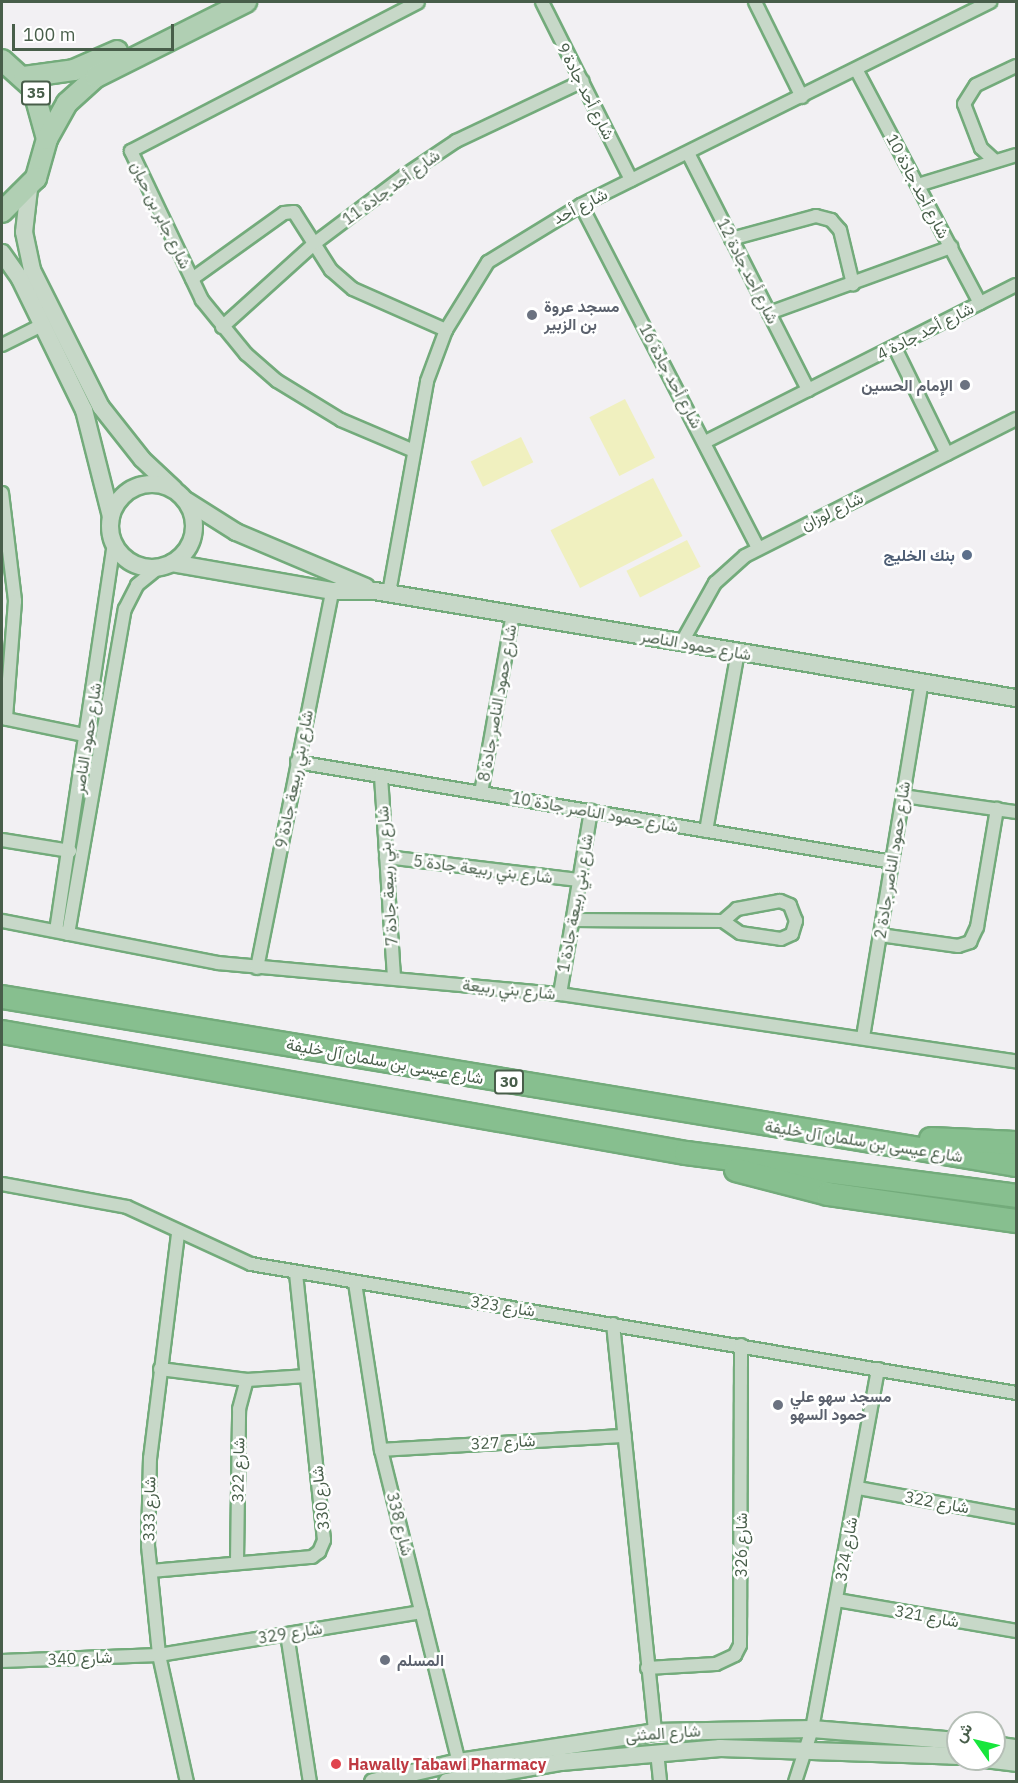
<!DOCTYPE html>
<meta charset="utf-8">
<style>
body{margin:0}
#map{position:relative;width:1018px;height:1783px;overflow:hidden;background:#f2f0f3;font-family:"IBM Plex Sans",Vazirmatn,sans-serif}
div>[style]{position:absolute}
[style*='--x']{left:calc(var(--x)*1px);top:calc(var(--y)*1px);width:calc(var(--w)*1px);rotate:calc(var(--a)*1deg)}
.green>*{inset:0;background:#f0f0bf;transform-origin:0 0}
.roads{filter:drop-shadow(2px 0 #73ab7b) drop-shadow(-2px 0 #73ab7b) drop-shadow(0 2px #73ab7b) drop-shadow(0 -2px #73ab7b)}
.minor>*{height:12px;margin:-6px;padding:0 6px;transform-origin:6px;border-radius:6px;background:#c7d8c8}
.tertiary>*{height:16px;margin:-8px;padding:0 8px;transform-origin:8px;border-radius:8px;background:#c7d8c8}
.tertiary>.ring{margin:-8px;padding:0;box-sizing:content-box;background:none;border:16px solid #c7d8c8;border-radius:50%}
.primary>*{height:20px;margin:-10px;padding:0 10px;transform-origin:10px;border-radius:10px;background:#b0cfb3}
.motorway>*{height:22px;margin:-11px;padding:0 11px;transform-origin:11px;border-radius:11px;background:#87bf8f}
.dots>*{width:16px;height:16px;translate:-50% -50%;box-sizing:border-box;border:3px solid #fff;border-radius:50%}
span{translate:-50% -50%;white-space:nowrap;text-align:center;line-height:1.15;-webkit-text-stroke:5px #fff;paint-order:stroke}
.shield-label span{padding:2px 4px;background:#fff;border:2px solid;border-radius:4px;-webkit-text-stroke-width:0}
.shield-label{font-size:15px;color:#485e4a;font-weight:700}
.street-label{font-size:16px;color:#485e4a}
.worship-label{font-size:16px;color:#5b616d;font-weight:700}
.left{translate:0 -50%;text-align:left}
.right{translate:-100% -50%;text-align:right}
.service-label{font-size:16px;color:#4e5e75;font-weight:700}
.health-label{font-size:16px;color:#be3a42;font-weight:700}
.frame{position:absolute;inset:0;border:3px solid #485e4a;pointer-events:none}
.north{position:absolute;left:946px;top:1711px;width:60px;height:60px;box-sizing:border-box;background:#fff;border:2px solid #b6bfb7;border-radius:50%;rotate:304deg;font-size:16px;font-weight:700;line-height:24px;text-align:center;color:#485e4a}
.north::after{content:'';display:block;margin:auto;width:21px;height:27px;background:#17e63c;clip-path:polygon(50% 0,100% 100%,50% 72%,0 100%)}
.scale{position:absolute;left:12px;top:24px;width:162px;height:27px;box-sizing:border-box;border:3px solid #485e4a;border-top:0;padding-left:8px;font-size:18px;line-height:21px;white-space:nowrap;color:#485e4a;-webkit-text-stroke:4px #fff;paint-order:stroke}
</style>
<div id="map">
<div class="green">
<div style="left:625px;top:399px;width:66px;height:40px;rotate:63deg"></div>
<div style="left:521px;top:437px;width:28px;height:56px;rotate:64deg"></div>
<div style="left:653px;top:478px;width:65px;height:115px;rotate:63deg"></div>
<div style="left:687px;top:540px;width:30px;height:68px;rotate:63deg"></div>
</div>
<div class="roads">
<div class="minor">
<div style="--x:542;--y:2;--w:199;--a:63.4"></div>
<div style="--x:755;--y:2;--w:106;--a:63.7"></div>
<div style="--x:856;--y:69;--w:265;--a:62.1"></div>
<div style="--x:688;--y:153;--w:266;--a:63.1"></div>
<div style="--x:995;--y:161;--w:19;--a:-137"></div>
<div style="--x:981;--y:148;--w:47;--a:-111.1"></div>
<div style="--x:964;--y:104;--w:22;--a:-58"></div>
<div style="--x:976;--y:85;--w:44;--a:-25.4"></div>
<div style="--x:918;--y:185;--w:102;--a:-17"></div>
<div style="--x:581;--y:205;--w:386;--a:62.7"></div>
<div style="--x:731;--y:239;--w:88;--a:-15.1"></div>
<div style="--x:816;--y:216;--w:16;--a:15"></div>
<div style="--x:831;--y:220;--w:13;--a:48"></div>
<div style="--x:840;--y:230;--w:56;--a:76.5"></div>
<div style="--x:192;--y:279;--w:113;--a:-35.7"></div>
<div style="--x:284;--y:213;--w:10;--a:-6"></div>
<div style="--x:294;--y:212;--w:69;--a:57.5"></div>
<div style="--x:331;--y:270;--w:29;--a:41"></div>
<div style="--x:353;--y:289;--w:102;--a:23.8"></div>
<div style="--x:769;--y:313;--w:194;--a:-19.9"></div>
<div style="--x:222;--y:327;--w:125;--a:-42.1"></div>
<div style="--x:315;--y:243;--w:111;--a:-37"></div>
<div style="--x:404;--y:176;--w:63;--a:-33.9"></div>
<div style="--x:456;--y:141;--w:140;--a:-25.3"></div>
<div style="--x:2;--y:345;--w:45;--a:-26.6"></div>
<div style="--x:895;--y:348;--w:118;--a:63.9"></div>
<div style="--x:705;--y:442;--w:348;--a:-26.8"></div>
<div style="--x:414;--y:451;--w:79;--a:-157"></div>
<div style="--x:341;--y:420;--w:75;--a:-148.6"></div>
<div style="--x:277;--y:381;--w:41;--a:-138.9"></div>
<div style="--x:246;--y:354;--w:70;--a:-129.2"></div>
<div style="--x:202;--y:300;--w:165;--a:-115.5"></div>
<div style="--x:131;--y:151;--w:323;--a:-27.4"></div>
<div style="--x:2;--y:493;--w:109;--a:83.1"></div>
<div style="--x:15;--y:601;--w:118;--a:94.4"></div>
<div style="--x:389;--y:593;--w:215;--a:-79.8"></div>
<div style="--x:427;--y:381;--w:54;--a:-69.6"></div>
<div style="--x:446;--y:330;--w:80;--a:-58.3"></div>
<div style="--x:488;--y:262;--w:109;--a:-31.5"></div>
<div style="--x:581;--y:205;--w:457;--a:-26.4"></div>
<div style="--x:682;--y:642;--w:68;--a:-60.8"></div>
<div style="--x:715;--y:583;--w:40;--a:-42"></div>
<div style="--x:745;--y:556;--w:304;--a:-26.8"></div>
<div style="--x:2;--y:718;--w:88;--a:11.8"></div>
<div style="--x:297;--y:762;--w:603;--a:9.54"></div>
<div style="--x:381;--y:776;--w:201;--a:86.3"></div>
<div style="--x:481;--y:793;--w:182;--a:-79.9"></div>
<div style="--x:903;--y:796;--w:114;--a:8.1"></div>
<div style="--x:706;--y:831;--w:182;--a:-79.9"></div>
<div style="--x:2;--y:840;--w:69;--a:9.2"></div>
<div style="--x:386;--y:857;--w:194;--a:6.8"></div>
<div style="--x:573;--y:920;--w:150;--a:0.4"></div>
<div style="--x:723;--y:921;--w:21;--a:35"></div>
<div style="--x:740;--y:933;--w:41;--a:8.3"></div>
<div style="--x:781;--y:939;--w:12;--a:-24"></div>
<div style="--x:792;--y:934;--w:14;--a:-73"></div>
<div style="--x:796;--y:921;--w:17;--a:-111"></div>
<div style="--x:790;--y:905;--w:11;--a:-158"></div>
<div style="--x:780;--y:901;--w:44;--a:169.5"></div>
<div style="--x:737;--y:909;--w:18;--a:139"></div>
<div style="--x:2;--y:921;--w:220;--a:11"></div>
<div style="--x:218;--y:963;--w:343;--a:5.2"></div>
<div style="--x:560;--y:994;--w:461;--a:8.4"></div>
<div style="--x:56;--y:931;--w:391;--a:-81.5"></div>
<div style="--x:68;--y:934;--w:330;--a:-80.1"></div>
<div style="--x:125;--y:609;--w:27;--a:-63"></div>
<div style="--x:137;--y:585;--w:27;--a:-39"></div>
<div style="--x:880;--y:935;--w:79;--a:8"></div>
<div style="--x:958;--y:946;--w:13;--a:-18"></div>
<div style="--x:970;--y:942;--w:17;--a:-65"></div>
<div style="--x:977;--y:927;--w:120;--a:-80.4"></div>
<div style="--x:257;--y:968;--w:384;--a:-78.7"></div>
<div style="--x:560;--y:994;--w:186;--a:-80.4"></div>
<div style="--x:863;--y:1037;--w:360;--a:-80.6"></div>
<div style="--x:2;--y:1184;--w:127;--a:10.4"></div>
<div style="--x:127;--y:1207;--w:136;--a:24.7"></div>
<div style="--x:251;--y:1264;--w:776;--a:9.57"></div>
<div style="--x:178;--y:1234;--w:226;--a:97.1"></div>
<div style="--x:150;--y:1458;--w:88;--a:91.3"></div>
<div style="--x:148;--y:1546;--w:110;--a:84.2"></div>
<div style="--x:159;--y:1655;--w:130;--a:77.6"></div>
<div style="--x:355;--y:1283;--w:169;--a:81.2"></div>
<div style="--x:381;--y:1450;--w:322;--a:76"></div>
<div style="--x:613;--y:1324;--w:410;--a:84.1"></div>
<div style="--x:160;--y:1369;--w:88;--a:7.2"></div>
<div style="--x:247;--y:1380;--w:60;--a:-3.8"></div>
<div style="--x:381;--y:1450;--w:244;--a:-3.3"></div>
<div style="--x:858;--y:1488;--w:161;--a:10.4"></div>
<div style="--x:237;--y:1561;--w:152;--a:-89.2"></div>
<div style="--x:239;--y:1409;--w:30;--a:-75"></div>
<div style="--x:151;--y:1571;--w:162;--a:-5"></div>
<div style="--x:312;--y:1557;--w:9;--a:-36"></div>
<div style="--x:319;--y:1552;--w:13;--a:-67"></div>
<div style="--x:324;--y:1540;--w:268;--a:-96"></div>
<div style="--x:837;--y:1600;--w:182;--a:9.8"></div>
<div style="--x:287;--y:1634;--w:150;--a:81.2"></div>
<div style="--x:2;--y:1661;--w:157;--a:-2.2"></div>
<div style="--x:159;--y:1655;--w:266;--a:-9.3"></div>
<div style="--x:647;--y:1668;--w:69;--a:-3.3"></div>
<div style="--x:716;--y:1664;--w:21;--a:-25"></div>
<div style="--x:735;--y:1655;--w:11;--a:-63"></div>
<div style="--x:740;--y:1645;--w:300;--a:-89.8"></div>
<div style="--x:657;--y:1752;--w:30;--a:84"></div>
<div style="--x:795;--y:1782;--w:56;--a:-72.2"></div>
<div style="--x:812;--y:1729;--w:366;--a:-79.6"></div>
</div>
<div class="tertiary">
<div style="--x:29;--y:189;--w:43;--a:96.6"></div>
<div style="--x:24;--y:232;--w:39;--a:78"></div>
<div style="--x:32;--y:270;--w:153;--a:63.3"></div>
<div style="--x:101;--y:407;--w:66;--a:51.7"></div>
<div style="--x:142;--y:459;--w:44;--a:43.2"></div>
<div style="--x:2;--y:253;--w:32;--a:55"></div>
<div style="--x:20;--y:279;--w:146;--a:64"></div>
<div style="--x:84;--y:410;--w:110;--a:75.8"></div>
<div class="ring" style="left:110px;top:484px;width:68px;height:68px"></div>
<div style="--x:187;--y:501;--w:58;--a:32.3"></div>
<div style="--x:236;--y:532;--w:141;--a:22.9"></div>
<div style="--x:172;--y:563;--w:162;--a:9.9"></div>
<div style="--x:332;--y:591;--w:43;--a:0"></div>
<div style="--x:375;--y:591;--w:650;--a:9.48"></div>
<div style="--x:994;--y:1745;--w:22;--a:8"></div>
<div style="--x:985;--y:1759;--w:31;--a:7"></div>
<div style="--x:373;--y:1782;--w:88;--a:-13.1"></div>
<div style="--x:459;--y:1762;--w:198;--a:-8.7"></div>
<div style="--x:655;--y:1732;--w:157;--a:-1.1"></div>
<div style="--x:812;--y:1729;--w:146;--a:4.7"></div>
<div style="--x:447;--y:1782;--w:116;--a:-10"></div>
<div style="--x:561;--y:1762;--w:160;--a:-5"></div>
<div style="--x:720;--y:1748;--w:238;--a:1.9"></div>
</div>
<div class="primary">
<div style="--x:2;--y:60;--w:42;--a:42.1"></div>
<div style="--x:33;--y:88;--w:53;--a:74.6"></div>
<div style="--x:47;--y:139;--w:41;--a:105.8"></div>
<div style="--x:36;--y:178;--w:48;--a:135"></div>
<div style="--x:24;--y:77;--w:50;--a:-8"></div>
<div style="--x:74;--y:70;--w:47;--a:-23.8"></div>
<div style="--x:47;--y:139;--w:41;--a:-60.9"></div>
<div style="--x:67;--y:103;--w:39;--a:-42"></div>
<div style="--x:96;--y:77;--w:168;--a:-26.6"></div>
</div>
<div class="motorway">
<div style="--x:2;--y:997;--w:1028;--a:9.41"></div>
<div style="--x:2;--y:1032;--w:695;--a:10.03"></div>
<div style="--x:686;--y:1153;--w:333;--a:7.4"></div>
<div style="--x:931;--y:1139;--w:85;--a:2.7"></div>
<div style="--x:736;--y:1170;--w:95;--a:14.6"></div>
<div style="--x:828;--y:1194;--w:190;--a:8.2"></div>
</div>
</div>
<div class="dots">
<div style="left:532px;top:315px;background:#6b7280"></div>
<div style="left:965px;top:385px;background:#6b7280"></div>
<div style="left:967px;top:555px;background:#5c6f8a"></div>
<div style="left:778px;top:1405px;background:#6b7280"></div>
<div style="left:385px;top:1660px;background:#6b7280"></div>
<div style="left:336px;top:1764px;background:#e0444e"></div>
</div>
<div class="shield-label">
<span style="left:36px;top:93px">35</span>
<span style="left:509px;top:1082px">30</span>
</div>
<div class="street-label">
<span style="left:586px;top:91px;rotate:63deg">شارع أحد جادة 9</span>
<span style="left:918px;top:186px;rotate:62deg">شارع أحد جادة 10</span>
<span style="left:391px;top:187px;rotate:-36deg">شارع أحد جادة 11</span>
<span style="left:580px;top:206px;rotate:-27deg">شارع أحد</span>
<span style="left:161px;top:215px;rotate:64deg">شارع جابر بن حيان</span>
<span style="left:748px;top:271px;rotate:63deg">شارع أحد جادة 12</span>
<span style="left:925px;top:331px;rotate:-27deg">شارع أحد جادة 4</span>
<span style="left:671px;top:376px;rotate:62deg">شارع أحد جادة 16</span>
<span style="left:832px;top:511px;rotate:-26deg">شارع لوزان</span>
<span style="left:696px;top:645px;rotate:10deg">شارع حمود الناصر</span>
<span style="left:497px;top:703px;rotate:-80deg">شارع حمود الناصر جادة 8</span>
<span style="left:87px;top:738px;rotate:-81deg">شارع حمود الناصر</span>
<span style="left:294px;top:779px;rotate:-79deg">شارع بني ربيعة جادة 9</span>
<span style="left:595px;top:812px;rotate:10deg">شارع حمود الناصر جادة 10</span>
<span style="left:892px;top:860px;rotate:-81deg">شارع حمود الناصر جادة 2</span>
<span style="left:483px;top:869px;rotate:7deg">شارع بني ربيعة جادة 5</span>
<span style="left:387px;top:876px;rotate:-94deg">شارع بني ربيعة جادة 7</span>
<span style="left:575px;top:903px;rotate:-80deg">شارع بني ربيعة جادة 1</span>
<span style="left:509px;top:989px;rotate:6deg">شارع بني ربيعة</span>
<span style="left:385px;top:1061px;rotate:10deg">شارع عيسى بن سلمان آل خليفة</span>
<span style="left:864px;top:1141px;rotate:9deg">شارع عيسى بن سلمان آل خليفة</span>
<span style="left:503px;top:1306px;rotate:9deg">شارع 323</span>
<span style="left:503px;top:1442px;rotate:-3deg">شارع 327</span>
<span style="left:238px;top:1470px;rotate:-89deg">شارع 322</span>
<span style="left:320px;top:1498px;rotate:-96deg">شارع 330</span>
<span style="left:937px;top:1502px;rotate:10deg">شارع 322</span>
<span style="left:149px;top:1509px;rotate:-89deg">شارع 333</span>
<span style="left:400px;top:1524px;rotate:76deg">شارع 338</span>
<span style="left:741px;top:1545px;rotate:-90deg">شارع 326</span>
<span style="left:846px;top:1549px;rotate:-80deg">شارع 324</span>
<span style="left:927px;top:1616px;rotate:10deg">شارع 321</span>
<span style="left:290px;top:1633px;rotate:-9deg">شارع 329</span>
<span style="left:80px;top:1658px;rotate:-2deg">شارع 340</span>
<span style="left:663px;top:1733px;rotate:-4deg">شارع المثنى</span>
</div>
<div class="worship-label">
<span class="left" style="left:544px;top:315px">مسجد عروة<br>بن الزبير</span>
<span class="right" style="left:953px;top:385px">الإمام الحسين</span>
<span class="left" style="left:790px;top:1405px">مسجد سهو علي<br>حمود السهو</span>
<span class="left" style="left:397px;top:1660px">المسلم</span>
</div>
<div class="service-label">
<span class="right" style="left:955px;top:555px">بنك الخليج</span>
</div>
<div class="health-label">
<span class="left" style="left:348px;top:1764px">Hawally Tabawi Pharmacy</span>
</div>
<div class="frame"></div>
<div class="north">ش</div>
<div class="scale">100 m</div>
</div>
